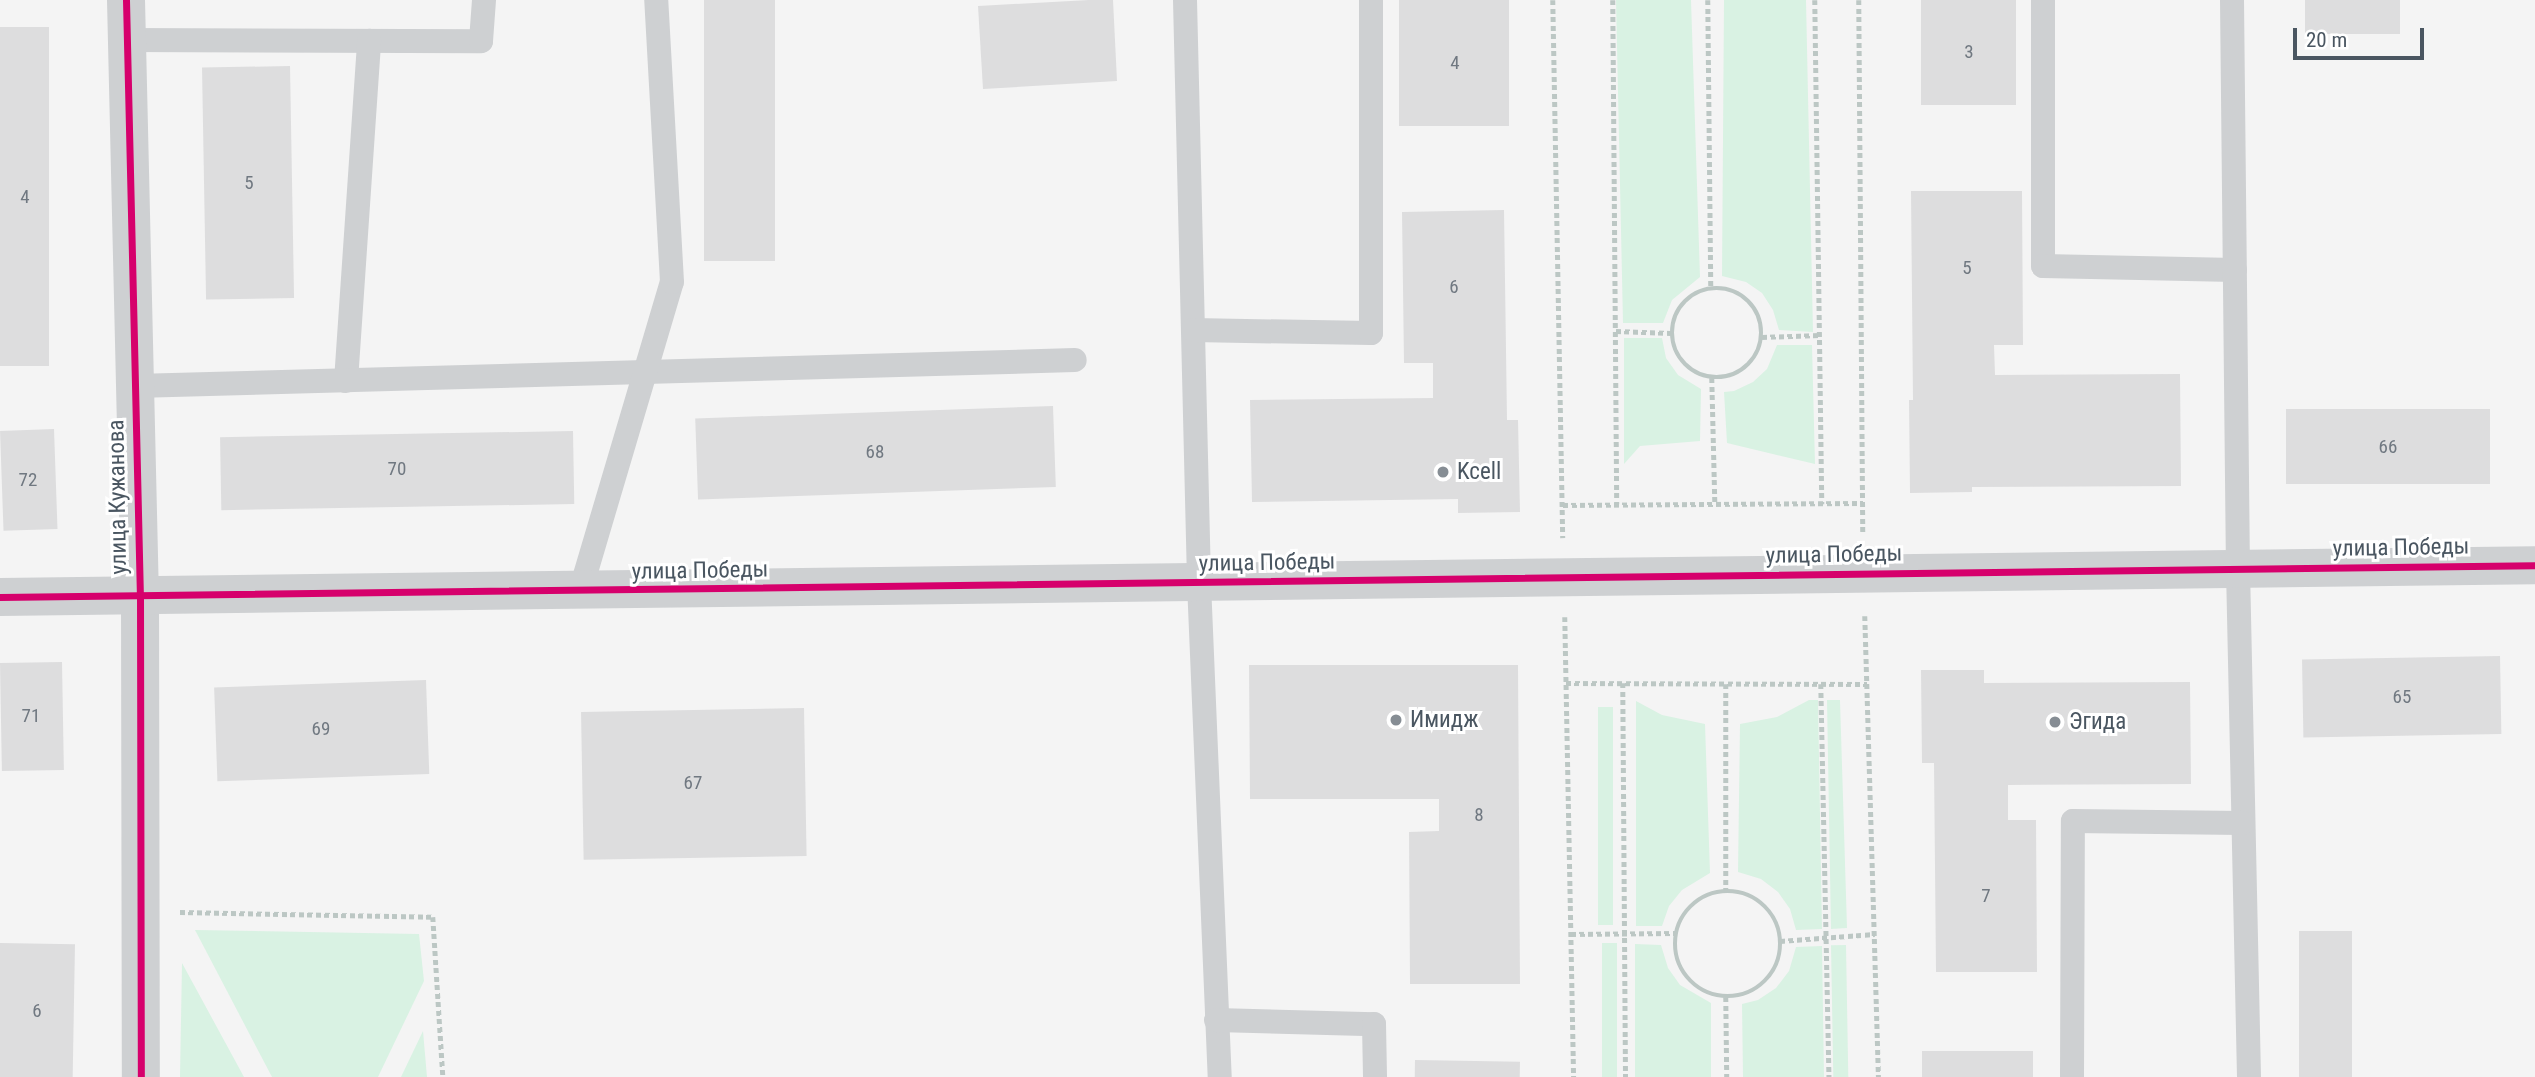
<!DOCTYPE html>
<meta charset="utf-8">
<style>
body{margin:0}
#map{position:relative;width:2535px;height:1077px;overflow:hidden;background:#f4f4f4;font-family:"Roboto Condensed",sans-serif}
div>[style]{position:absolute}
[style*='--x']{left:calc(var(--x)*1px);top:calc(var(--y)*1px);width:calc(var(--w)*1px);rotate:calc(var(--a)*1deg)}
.green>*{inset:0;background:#d9f2e3;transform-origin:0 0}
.building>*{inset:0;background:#ddddde;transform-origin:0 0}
.path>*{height:4.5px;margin-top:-2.25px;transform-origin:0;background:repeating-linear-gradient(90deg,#bcc7c4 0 5px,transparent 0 8.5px)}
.path>.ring{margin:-2.25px;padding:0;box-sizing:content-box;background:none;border:4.5px solid #bcc7c4;border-radius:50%}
.service>*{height:24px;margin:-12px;padding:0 12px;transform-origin:12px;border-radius:12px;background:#ced0d2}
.minor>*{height:38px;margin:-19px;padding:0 19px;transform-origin:19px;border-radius:19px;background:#ced0d2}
.cycleway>*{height:7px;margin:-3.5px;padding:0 3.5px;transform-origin:3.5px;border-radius:3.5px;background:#d6006c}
.dots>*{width:19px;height:19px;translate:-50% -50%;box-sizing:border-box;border:4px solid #fff;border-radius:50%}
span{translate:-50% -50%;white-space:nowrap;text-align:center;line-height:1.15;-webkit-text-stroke:6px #fff;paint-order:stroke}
.number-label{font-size:19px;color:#707881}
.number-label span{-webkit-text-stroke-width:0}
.poi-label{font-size:23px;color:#4a5661}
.left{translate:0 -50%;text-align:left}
.street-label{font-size:23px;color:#4a5661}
.scale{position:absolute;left:2293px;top:28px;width:131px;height:32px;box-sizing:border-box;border:4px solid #4a5661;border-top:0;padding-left:9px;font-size:21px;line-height:24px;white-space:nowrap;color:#4a5661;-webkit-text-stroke:5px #fff;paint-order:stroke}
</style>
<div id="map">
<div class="green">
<div style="clip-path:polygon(1616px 0,1691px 0,1700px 277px,1672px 300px,1663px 323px,1623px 323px)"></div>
<div style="clip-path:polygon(1724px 0,1806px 0,1813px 332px,1779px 330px,1773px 310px,1762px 293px,1746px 282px,1722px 276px)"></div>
<div style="clip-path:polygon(1624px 338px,1662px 338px,1666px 358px,1678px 375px,1701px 389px,1700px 441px,1640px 446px,1624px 464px)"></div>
<div style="clip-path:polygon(1777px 345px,1812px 345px,1815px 464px,1727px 443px,1724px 392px,1734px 391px,1753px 382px,1767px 369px)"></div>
<div style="clip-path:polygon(1809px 700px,1818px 700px,1822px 929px,1796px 930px,1790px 909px,1778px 892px,1761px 879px,1738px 872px,1740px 724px,1777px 717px)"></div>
<div style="clip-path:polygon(1827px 700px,1840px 700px,1847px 928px,1831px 929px)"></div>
<div style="clip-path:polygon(1636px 701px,1662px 715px,1705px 724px,1710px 873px,1682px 890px,1669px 906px,1662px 926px,1636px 926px)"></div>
<div style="left:1598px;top:707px;width:15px;height:218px"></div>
<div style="clip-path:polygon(195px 930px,419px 934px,424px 981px,378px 1077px,272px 1077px)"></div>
<div style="left:1602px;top:943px;width:15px;height:134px"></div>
<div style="clip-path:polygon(1635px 944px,1661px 945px,1668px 968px,1680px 985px,1711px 1003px,1711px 1077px,1635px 1077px)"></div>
<div style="left:1846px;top:945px;width:132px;height:15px;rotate:89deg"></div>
<div style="clip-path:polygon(1822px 946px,1824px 1077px,1743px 1077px,1742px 1004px,1758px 1000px,1776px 988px,1789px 971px,1796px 947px)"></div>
<div style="clip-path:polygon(182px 963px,244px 1077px,245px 1077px,180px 1077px)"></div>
<div style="clip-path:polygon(423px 1031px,427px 1077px,401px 1077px)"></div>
</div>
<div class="building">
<div style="left:704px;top:0;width:71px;height:261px"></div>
<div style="clip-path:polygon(1089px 0,1113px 0,1117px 81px,983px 89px,978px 6px)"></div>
<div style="left:1399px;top:0;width:110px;height:126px"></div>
<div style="left:1921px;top:0;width:95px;height:105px"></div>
<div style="left:2305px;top:0;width:95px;height:34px"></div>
<div style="left:0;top:27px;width:49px;height:339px"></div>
<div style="left:290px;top:66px;width:232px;height:88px;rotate:89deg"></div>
<div style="clip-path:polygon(1911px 191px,2022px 191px,2023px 345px,1994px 345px,1995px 375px,2180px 374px,2181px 486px,1972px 487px,1972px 492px,1910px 493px,1909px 400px,1913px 400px)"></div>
<div style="clip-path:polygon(1504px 210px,1507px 420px,1518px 420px,1520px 512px,1458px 513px,1458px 499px,1252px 502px,1250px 400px,1433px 398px,1433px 363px,1404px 363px,1402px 212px)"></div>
<div style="left:1053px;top:406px;width:81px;height:358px;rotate:88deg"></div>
<div style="left:2490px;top:409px;width:75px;height:204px;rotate:90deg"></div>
<div style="left:54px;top:429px;width:100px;height:54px;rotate:88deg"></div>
<div style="left:573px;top:431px;width:73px;height:353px;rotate:89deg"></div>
<div style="left:2500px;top:656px;width:78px;height:198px;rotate:89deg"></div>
<div style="left:62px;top:662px;width:108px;height:62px;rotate:89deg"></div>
<div style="clip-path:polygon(1249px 665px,1518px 665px,1520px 984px,1410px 984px,1409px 832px,1439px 831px,1439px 799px,1250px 799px)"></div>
<div style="clip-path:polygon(1921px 670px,1984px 670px,1984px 683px,2190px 682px,2191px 784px,2008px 785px,2008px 820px,2036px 820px,2037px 972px,1936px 972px,1934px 763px,1922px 763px)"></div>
<div style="left:426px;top:680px;width:94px;height:212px;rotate:88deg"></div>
<div style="left:804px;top:708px;width:148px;height:223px;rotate:89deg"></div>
<div style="left:2299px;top:931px;width:53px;height:146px"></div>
<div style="left:0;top:943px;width:75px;height:134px;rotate:1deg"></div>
<div style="left:2033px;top:1051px;width:26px;height:111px;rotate:90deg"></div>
<div style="left:1415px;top:1060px;width:105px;height:17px;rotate:1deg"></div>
</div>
<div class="path">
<div style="--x:1553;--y:0;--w:538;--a:88.94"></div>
<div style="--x:1613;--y:0;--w:504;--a:89.55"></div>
<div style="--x:1708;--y:0;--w:289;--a:89.4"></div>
<div style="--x:1815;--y:0;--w:504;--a:89.2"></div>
<div style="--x:1859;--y:0;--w:534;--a:89.57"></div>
<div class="ring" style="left:1672px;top:288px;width:85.5px;height:85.5px"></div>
<div style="--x:1616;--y:331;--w:55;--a:2.1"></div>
<div style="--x:1762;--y:337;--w:58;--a:-2"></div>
<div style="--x:1712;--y:378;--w:126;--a:88.6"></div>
<div style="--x:1563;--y:505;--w:300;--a:-0.4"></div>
<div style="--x:1865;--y:616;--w:461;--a:88.3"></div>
<div style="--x:1565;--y:617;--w:460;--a:88.9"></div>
<div style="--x:1566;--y:683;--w:301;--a:0.2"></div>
<div style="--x:1623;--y:683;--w:394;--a:89.6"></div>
<div style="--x:1726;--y:684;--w:208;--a:90"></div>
<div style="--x:1821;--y:684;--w:393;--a:88.8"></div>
<div class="ring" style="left:1675px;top:891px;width:101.5px;height:101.5px"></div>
<div style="--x:180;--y:912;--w:253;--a:1.1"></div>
<div style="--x:433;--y:917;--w:160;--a:86.4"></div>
<div style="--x:1571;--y:934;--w:105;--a:-0.5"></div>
<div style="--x:1780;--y:941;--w:95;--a:-4.2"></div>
<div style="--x:1726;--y:997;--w:80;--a:89.3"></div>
</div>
<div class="service">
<div style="--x:1185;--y:0;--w:583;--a:88.62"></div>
<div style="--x:1199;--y:583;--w:494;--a:87.6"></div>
<div style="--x:2043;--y:0;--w:266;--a:90"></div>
<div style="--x:2043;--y:266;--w:192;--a:1.2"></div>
<div style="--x:2232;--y:0;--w:569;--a:89.4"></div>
<div style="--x:2238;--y:569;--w:508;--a:88.76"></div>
<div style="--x:127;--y:40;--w:354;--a:0.2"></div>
<div style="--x:481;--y:41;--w:41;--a:-85.8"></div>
<div style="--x:1193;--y:330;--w:178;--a:1"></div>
<div style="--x:1371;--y:333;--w:333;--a:-90"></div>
<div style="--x:346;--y:381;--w:341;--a:-86.1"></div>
<div style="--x:135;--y:386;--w:940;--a:-1.58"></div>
<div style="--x:580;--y:592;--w:323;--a:-73.5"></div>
<div style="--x:672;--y:282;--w:282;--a:-93.2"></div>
<div style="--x:1216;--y:1020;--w:158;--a:1.5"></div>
<div style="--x:1374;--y:1024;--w:53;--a:88.9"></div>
<div style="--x:2072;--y:1077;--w:256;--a:-89.8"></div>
<div style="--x:2073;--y:821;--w:169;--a:0.7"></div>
</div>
<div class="minor">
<div style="--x:126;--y:0;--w:597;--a:88.66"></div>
<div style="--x:140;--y:597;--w:480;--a:89.9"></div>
<div style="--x:0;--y:597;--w:2535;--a:-0.72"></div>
</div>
<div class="cycleway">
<div style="--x:126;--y:0;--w:597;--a:88.66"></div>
<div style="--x:140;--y:597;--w:480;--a:89.9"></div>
<div style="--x:0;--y:597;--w:2535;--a:-0.72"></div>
</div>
<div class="dots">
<div style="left:1443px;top:472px;background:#868d94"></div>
<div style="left:1396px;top:720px;background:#868d94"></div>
<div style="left:2055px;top:722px;background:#868d94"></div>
</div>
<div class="number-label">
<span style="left:1969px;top:52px">3</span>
<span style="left:1455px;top:63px">4</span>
<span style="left:249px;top:183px">5</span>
<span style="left:25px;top:197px">4</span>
<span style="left:1967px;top:268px">5</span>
<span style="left:1454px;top:287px">6</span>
<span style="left:2388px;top:447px">66</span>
<span style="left:875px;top:452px">68</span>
<span style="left:397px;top:469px">70</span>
<span style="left:28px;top:480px">72</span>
<span style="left:2402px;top:697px">65</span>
<span style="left:31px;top:716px">71</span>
<span style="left:321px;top:729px">69</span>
<span style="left:693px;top:783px">67</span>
<span style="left:1479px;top:815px">8</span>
<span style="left:1986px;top:896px">7</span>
<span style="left:37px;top:1011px">6</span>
</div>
<div class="poi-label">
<span class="left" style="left:1457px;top:472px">Kcell</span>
<span class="left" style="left:1410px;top:720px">Имидж</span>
<span class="left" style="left:2069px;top:722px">Эгида</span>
</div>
<div class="street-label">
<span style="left:118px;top:497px;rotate:-91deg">улица Кужанова</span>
<span style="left:2401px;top:548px;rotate:-1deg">улица Победы</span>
<span style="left:1834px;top:555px;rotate:-1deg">улица Победы</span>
<span style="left:1267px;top:563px;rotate:-1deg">улица Победы</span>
<span style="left:700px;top:571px;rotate:-1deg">улица Победы</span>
</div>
<div class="scale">20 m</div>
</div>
